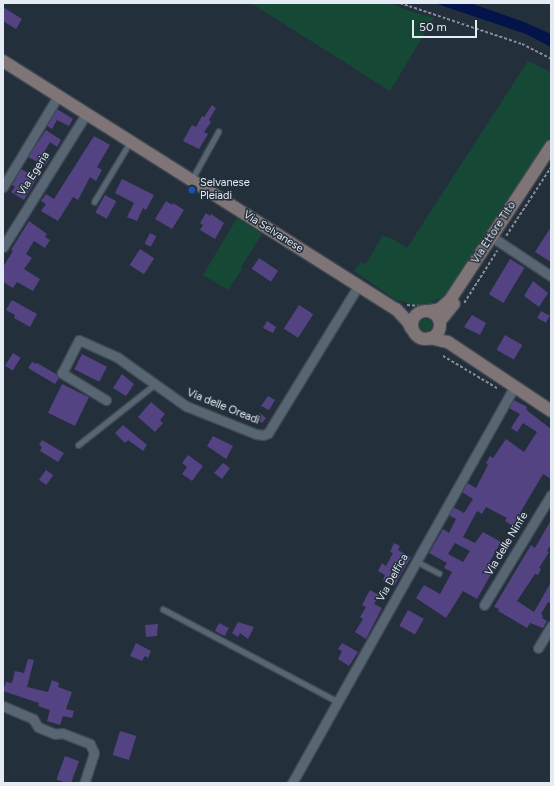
<!DOCTYPE html>
<style>
body{margin:0}
#map{position:relative;width:554px;height:786px;overflow:hidden;background:#232f3b;font-family:Figtree,sans-serif}
div>[style]{position:absolute}
[style*='--x']{left:calc(var(--x)*1px);top:calc(var(--y)*1px);width:calc(var(--w)*1px);rotate:calc(var(--a)*1deg)}
.green>*{inset:0;background:#154936}
.round{border-radius:50%}
.water>*{inset:0;background:#03144b}
.building>*{inset:0;background:#544383;transform-origin:0 0}
.path>*{height:1.5px;margin-top:-0.75px;transform-origin:0;background:repeating-linear-gradient(90deg,#858e98 0 3px,transparent 0 5px)}
.roads{filter:drop-shadow(1px 0 #404a54) drop-shadow(-1px 0 #404a54) drop-shadow(0 1px #404a54) drop-shadow(0 -1px #404a54)}
.lane>*{height:4.5px;margin:-2.25px;padding:0 2.25px;transform-origin:2.25px;border-radius:2.25px;background:#586573}
.street>*{height:9px;margin:-4.5px;padding:0 4.5px;transform-origin:4.5px;border-radius:4.5px;background:#586573}
.secondary>*{height:12px;margin:-6px;padding:0 6px;transform-origin:6px;border-radius:6px;background:#807576}
.secondary>.ring{margin:-6px;padding:0;box-sizing:content-box;background:none;border:12px solid #807576;border-radius:50%}
.dots>*{width:11px;height:11px;translate:-50% -50%;box-sizing:border-box;border:2px solid #232f3b;border-radius:50%}
span{translate:-50% -50%;white-space:nowrap;text-align:center;line-height:1.15;-webkit-text-stroke:3px #232f3b;paint-order:stroke}
.street-label{font-size:11px;color:#e4ebf3}
.poi-label{font-size:11px;color:#e4ebf3}
.left{translate:0 -50%;text-align:left}
.frame{position:absolute;inset:0;border:4px solid #e4ebf3;pointer-events:none}
.scale{position:absolute;left:412px;top:20px;width:65px;height:18px;box-sizing:border-box;border:2px solid #e4ebf3;border-top:0;padding-left:5px;font-size:12px;line-height:14px;white-space:nowrap;color:#e4ebf3;-webkit-text-stroke:3px #232f3b;paint-order:stroke}
</style>
<div id="map">
<div class="green">
<div style="clip-path:polygon(251px 3px,390px 3px,406px 10px,434px 18px,390px 91px)"></div>
<div style="clip-path:polygon(528px 61px,551px 72px,551px 135px,445px 295px,429px 304px,415px 305px,396px 300px,354px 271px,361px 262px,366px 264px,382px 236px,391px 238px,407px 248px)"></div>
<div style="clip-path:polygon(237px 218px,262px 234px,241px 267px,243px 268px,228px 290px,203px 275px)"></div>
<div class="round" style="left:420px;top:319px;width:12px;height:12px"></div>
</div>
<div class="water">
<div style="clip-path:polygon(434px 3px,470px 3px,524px 22px,551px 34px,551px 47px,526px 34px)"></div>
</div>
<div class="building">
<div style="clip-path:polygon(3px 7px,22px 19px,16px 29px,3px 21px)"></div>
<div style="clip-path:polygon(212px 105px,216px 108px,209px 120px,211px 122px,204px 132px,208px 134px,199px 149px,183px 141px,192px 125px,196px 127px,202px 116px,204px 117px)"></div>
<div style="clip-path:polygon(57px 109px,73px 119px,69px 126px,57px 120px,52px 129px,47px 126px)"></div>
<div style="clip-path:polygon(46px 130px,61px 140px,57px 147px,50px 142px,43px 154px,50px 158px,45px 166px,28px 157px)"></div>
<div style="clip-path:polygon(94px 136px,110px 145px,97px 167px,102px 170px,96px 181px,90px 177px,78px 200px,73px 197px,58px 221px,41px 211px,46px 204px,41px 201px,46px 194px,54px 199px)"></div>
<div style="clip-path:polygon(21px 169px,37px 178px,24px 200px,11px 192px,15px 187px,12px 185px)"></div>
<div style="clip-path:polygon(122px 179px,154px 195px,146px 210px,143px 208px,137px 221px,127px 217px,134px 203px,115px 193px)"></div>
<div style="left:105px;top:195px;width:13px;height:20px;rotate:29deg"></div>
<div style="clip-path:polygon(166px 201px,172px 205px,173px 203px,184px 210px,172px 229px,155px 219px)"></div>
<div style="clip-path:polygon(206px 213px,210px 216px,211px 214px,224px 223px,215px 239px,200px 230px,203px 225px,200px 223px)"></div>
<div style="clip-path:polygon(29px 221px,47px 234px,45px 237px,50px 240px,45px 248px,34px 241px,26px 254px,32px 258px,24px 269px,40px 279px,33px 291px,17px 282px,13px 288px,3px 282px,3px 267px,13px 251px,11px 250px)"></div>
<div style="clip-path:polygon(551px 227px,551px 262px,535px 252px)"></div>
<div style="left:150px;top:233px;width:7px;height:12px;rotate:27deg"></div>
<div style="left:140px;top:249px;width:17px;height:19px;rotate:33deg"></div>
<div style="left:259px;top:258px;width:23px;height:13px;rotate:34deg"></div>
<div style="left:510px;top:259px;width:17px;height:41px;rotate:31deg"></div>
<div style="clip-path:polygon(533px 281px,548px 293px,539px 307px,524px 296px)"></div>
<div style="clip-path:polygon(12px 300px,37px 314px,30px 327px,14px 318px,15px 315px,6px 310px)"></div>
<div style="left:299px;top:305px;width:17px;height:28px;rotate:33deg"></div>
<div style="left:541px;top:311px;width:10px;height:8px;rotate:29deg"></div>
<div style="clip-path:polygon(472px 315px,486px 323px,480px 335px,464px 327px)"></div>
<div style="clip-path:polygon(267px 321px,276px 327px,273px 333px,263px 328px)"></div>
<div style="left:505px;top:335px;width:20px;height:17px;rotate:30deg"></div>
<div style="left:13px;top:353px;width:9px;height:15px;rotate:32deg"></div>
<div style="left:82px;top:354px;width:28px;height:17px;rotate:27deg"></div>
<div style="clip-path:polygon(32px 362px,36px 364px,37px 363px,56px 374px,59px 378px,55px 384px,28px 368px)"></div>
<div style="clip-path:polygon(122px 374px,134px 384px,126px 396px,113px 388px)"></div>
<div style="left:62px;top:384px;width:30px;height:32px;rotate:26deg"></div>
<div style="clip-path:polygon(268px 396px,275px 400px,269px 410px,261px 406px)"></div>
<div style="clip-path:polygon(evenodd,514px 400px,527px 407px,526px 409px,529px 412px,551px 429px,551px 479px,543px 474px,520px 513px,525px 516px,517px 529px,505px 521px,507px 518px,486px 507px,482px 514px,477px 511px,463px 537px,475px 543px,483px 532px,501px 542px,489px 563px,495px 567px,477px 599px,463px 591px,446px 618px,416px 598px,424px 585px,440px 594px,452px 572px,444px 568px,447px 563px,429px 553px,443px 529px,449px 533px,456px 519px,449px 515px,453px 507px,464px 513px,473px 499px,462px 492px,467px 483px,476px 488px,488px 465px,486px 463px,490px 456px,493px 458px,506px 439px,524px 452px,537px 432px,523px 423px,517px 432px,511px 428px,520px 414px,509px 408px,514px 400px,455px 543px,470px 551px,463px 562px,448px 554px,455px 543px)"></div>
<div style="clip-path:polygon(151px 402px,165px 414px,160px 420px,163px 423px,155px 432px,138px 417px)"></div>
<div style="clip-path:polygon(260px 413px,266px 418px,262px 423px,256px 419px)"></div>
<div style="clip-path:polygon(123px 425px,147px 445px,143px 451px,128px 440px,125px 443px,115px 433px)"></div>
<div style="clip-path:polygon(213px 436px,233px 446px,226px 459px,207px 446px)"></div>
<div style="clip-path:polygon(42px 440px,64px 453px,58px 462px,40px 451px,42px 447px,39px 445px)"></div>
<div style="clip-path:polygon(188px 455px,203px 466px,192px 481px,182px 474px,187px 467px,182px 463px)"></div>
<div style="clip-path:polygon(223px 463px,230px 468px,222px 479px,214px 473px)"></div>
<div style="left:46px;top:470px;width:9px;height:12px;rotate:36deg"></div>
<div style="clip-path:polygon(551px 520px,551px 544px,547px 551px,549px 552px,539px 568px,541px 569px,538px 575px,535px 574px,517px 601px,534px 612px,551px 582px,551px 604px,548px 602px,541px 614px,543px 616px,542px 618px,547px 621px,543px 628px,530px 623px,527px 628px,498px 611px,499px 609px,494px 607px,531px 545px,535px 548px)"></div>
<div style="clip-path:polygon(394px 543px,400px 546px,398px 550px,411px 557px,394px 586px,383px 580px,385px 575px,378px 571px,382px 563px,386px 566px,393px 553px,390px 552px)"></div>
<div style="clip-path:polygon(370px 590px,379px 595px,374px 604px,382px 608px,366px 639px,355px 632px,363px 619px,360px 617px,366px 607px,362px 605px)"></div>
<div style="left:408px;top:610px;width:18px;height:18px;rotate:29deg"></div>
<div style="clip-path:polygon(238px 622px,254px 627px,248px 639px,240px 633px,238px 637px,232px 633px)"></div>
<div style="left:219px;top:623px;width:11px;height:9px;rotate:27deg"></div>
<div style="clip-path:polygon(158px 624px,157px 636px,146px 637px,145px 625px)"></div>
<div style="clip-path:polygon(136px 643px,151px 651px,148px 658px,145px 656px,142px 661px,130px 656px)"></div>
<div style="clip-path:polygon(342px 643px,358px 652px,349px 666px,338px 659px,342px 651px,338px 649px)"></div>
<div style="clip-path:polygon(28px 659px,34px 660px,27px 687px,48px 692px,52px 680px,59px 683px,58px 687px,72px 692px,66px 709px,74px 711px,72px 718px,63px 716px,60px 725px,47px 721px,50px 710px,38px 706px,39px 703px,3px 691px,6px 682px,12px 683px,15px 671px,24px 673px)"></div>
<div style="left:120px;top:731px;width:17px;height:25px;rotate:17deg"></div>
<div style="left:65px;top:756px;width:15px;height:25px;rotate:20deg"></div>
</div>
<div class="path">
<div style="--x:400;--y:3;--w:129;--a:18.6"></div>
<div style="--x:522;--y:44;--w:33;--a:27"></div>
<div style="--x:506;--y:236;--w:82;--a:-56.9"></div>
<div style="--x:464;--y:303;--w:62;--a:-57.6"></div>
<div style="--x:407;--y:305;--w:14;--a:4"></div>
<div style="--x:443;--y:356;--w:63;--a:30.7"></div>
</div>
<div class="roads">
<div class="lane">
<div style="--x:192;--y:179;--w:54;--a:-61"></div>
<div style="--x:94;--y:202;--w:70;--a:-59"></div>
<div style="--x:78;--y:445;--w:97;--a:-38.3"></div>
<div style="--x:416;--y:561;--w:26;--a:28"></div>
<div style="--x:163;--y:609;--w:197;--a:27.9"></div>
</div>
<div class="street">
<div style="--x:3;--y:187;--w:106;--a:-58.9"></div>
<div style="--x:492;--y:237;--w:71;--a:33.5"></div>
<div style="--x:3;--y:247;--w:157;--a:-58"></div>
<div style="--x:106;--y:400;--w:52;--a:-148.5"></div>
<div style="--x:62;--y:373;--w:37;--a:-63"></div>
<div style="--x:79;--y:340;--w:42;--a:24.1"></div>
<div style="--x:117;--y:357;--w:85;--a:35.4"></div>
<div style="--x:186;--y:406;--w:75;--a:21.8"></div>
<div style="--x:256;--y:434;--w:7;--a:8"></div>
<div style="--x:263;--y:435;--w:5;--a:-22"></div>
<div style="--x:268;--y:433;--w:172;--a:-58.5"></div>
<div style="--x:484;--y:605;--w:129;--a:-58.7"></div>
<div style="--x:538;--y:648;--w:26;--a:-59"></div>
<div style="--x:3;--y:706;--w:33;--a:23"></div>
<div style="--x:33;--y:719;--w:9;--a:58"></div>
<div style="--x:38;--y:727;--w:18;--a:22"></div>
<div style="--x:55;--y:734;--w:7;--a:-8"></div>
<div style="--x:62;--y:733;--w:30;--a:21"></div>
<div style="--x:90;--y:744;--w:10;--a:66"></div>
<div style="--x:94;--y:753;--w:32;--a:108"></div>
<div style="--x:292;--y:783;--w:456;--a:-60.7"></div>
</div>
<div class="secondary">
<div style="--x:3;--y:61;--w:465;--a:32.3"></div>
<div style="--x:396;--y:309;--w:18;--a:47"></div>
<div style="--x:408;--y:322;--w:7;--a:63"></div>
<div class="ring" style="left:412px;top:311px;width:16px;height:16px"></div>
<div style="--x:430;--y:311;--w:10;--a:-11"></div>
<div style="--x:440;--y:309;--w:13;--a:-42"></div>
<div style="--x:450;--y:300;--w:184;--a:-56.7"></div>
<div style="--x:440;--y:321;--w:22;--a:-51"></div>
<div style="--x:430;--y:338;--w:18;--a:13"></div>
<div style="--x:448;--y:342;--w:124;--a:33.8"></div>
</div>
</div>
<div class="dots">
<div style="left:192px;top:190px;background:#1a4fb4"></div>
</div>
<div class="street-label">
<span style="left:34px;top:174px;rotate:-58deg">Via Egeria</span>
<span style="left:273px;top:232px;rotate:32deg">Via Selvanese</span>
<span style="left:494px;top:233px;rotate:-57deg">Via Ettore Tito</span>
<span style="left:223px;top:407px;rotate:22deg">Via delle Oreadi</span>
<span style="left:507px;top:544px;rotate:-59deg">Via delle Ninfe</span>
<span style="left:393px;top:578px;rotate:-61deg">Via Delfica</span>
</div>
<div class="poi-label">
<span class="left" style="left:200px;top:190px">Selvanese<br>Pleiadi</span>
</div>
<div class="frame"></div>
<div class="scale">50 m</div>
</div>
